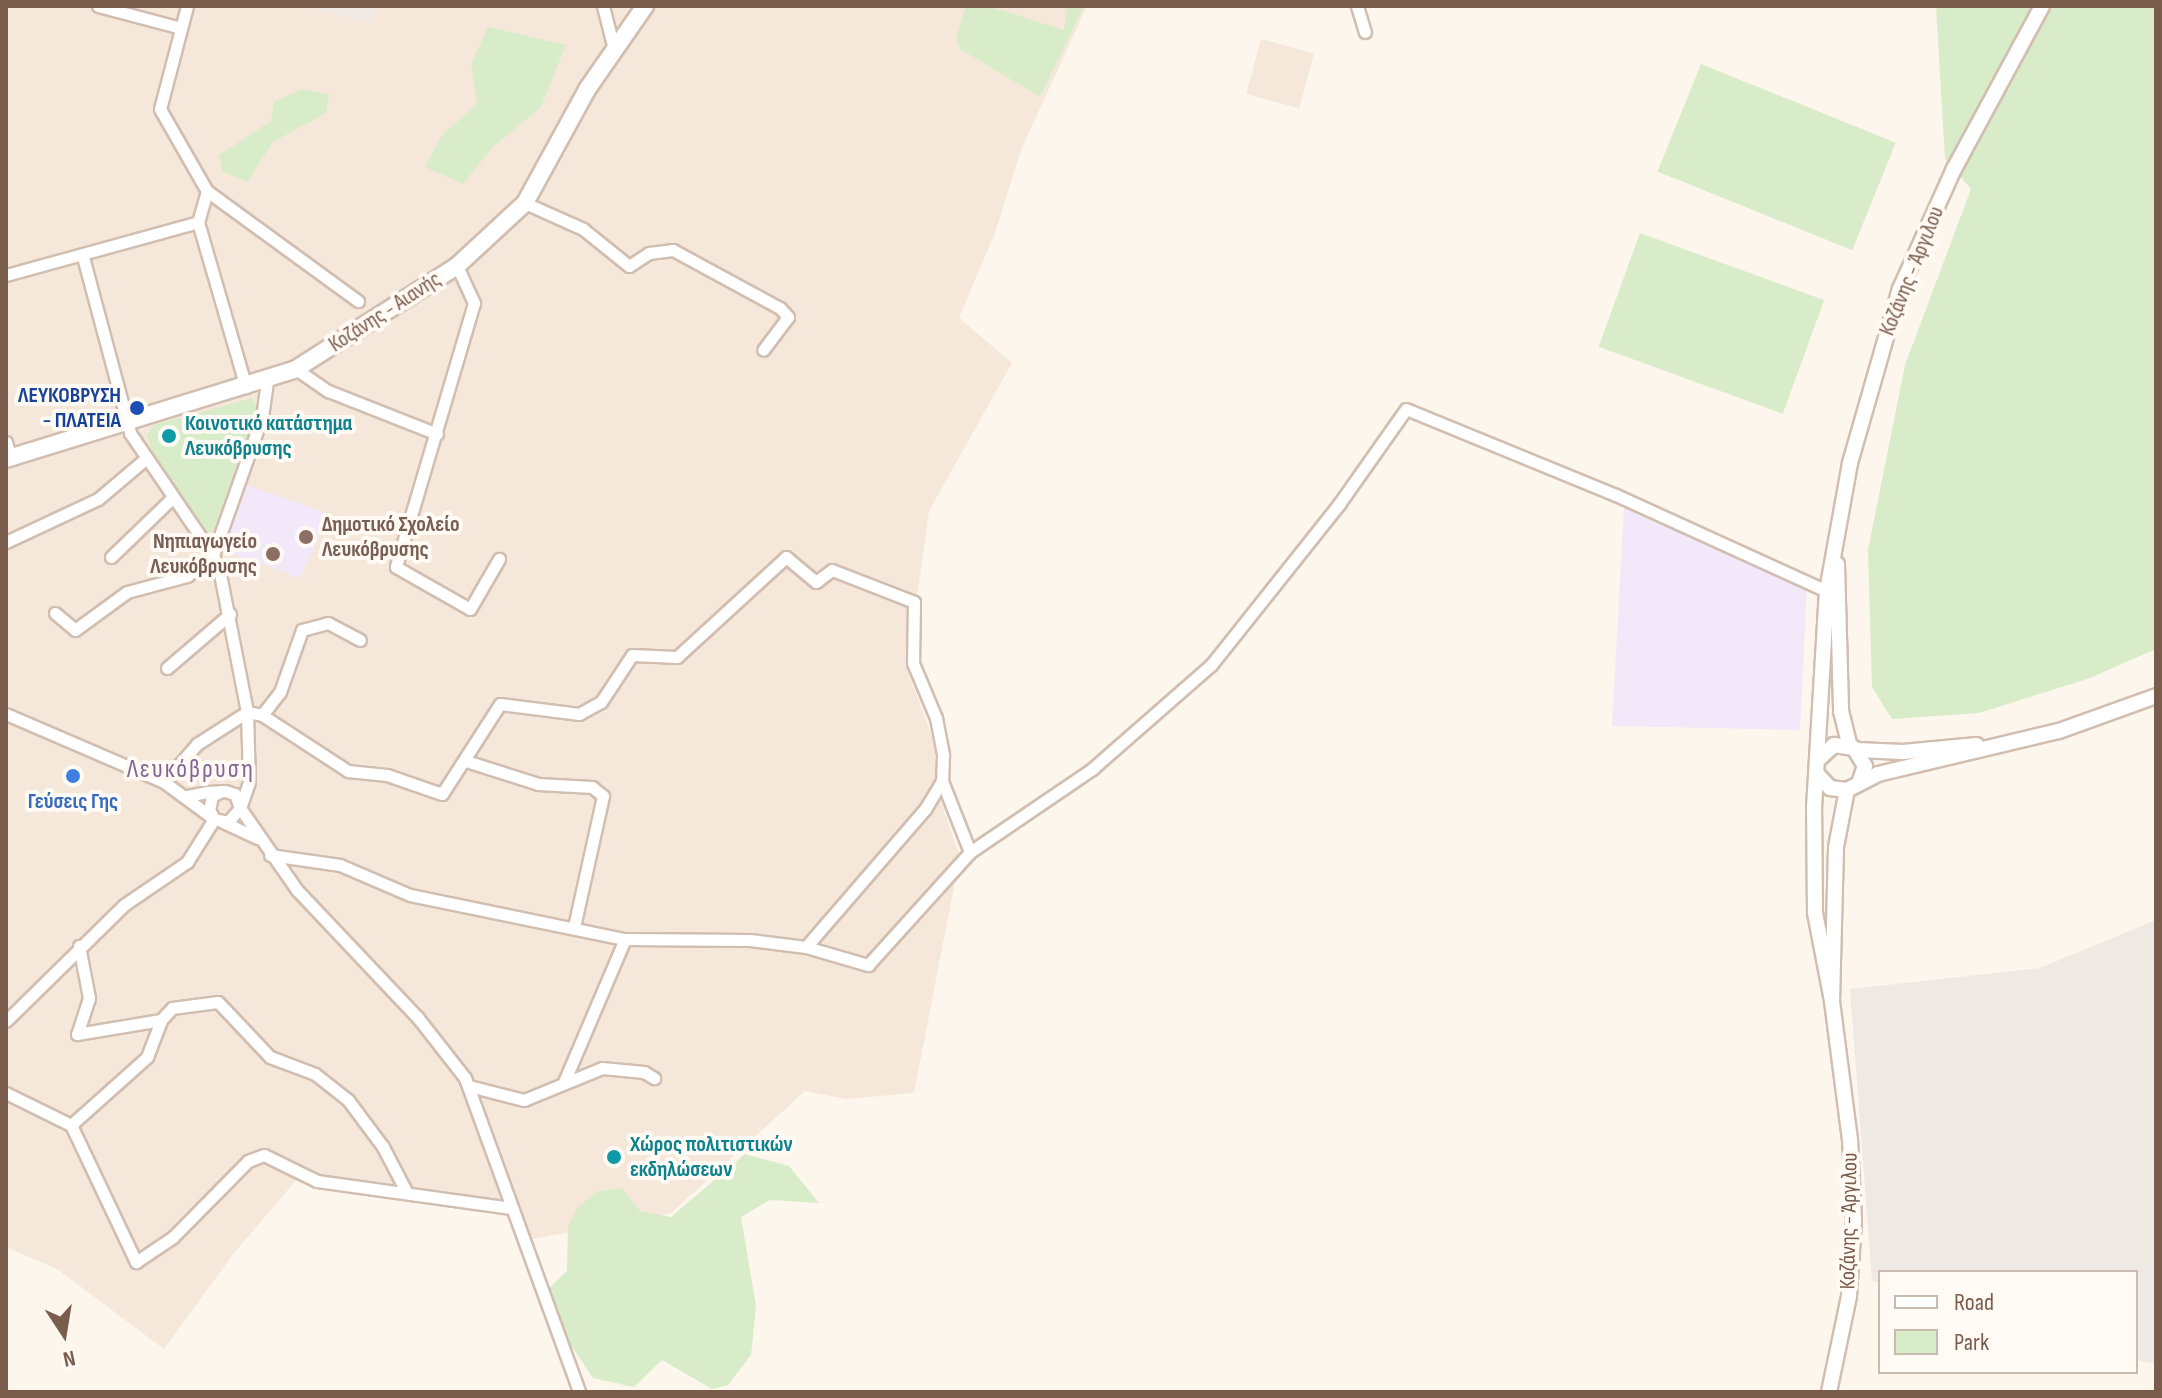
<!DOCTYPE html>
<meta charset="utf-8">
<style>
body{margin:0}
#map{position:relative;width:2162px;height:1398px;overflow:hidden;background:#fdf6ec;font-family:"Sofia Sans Condensed",sans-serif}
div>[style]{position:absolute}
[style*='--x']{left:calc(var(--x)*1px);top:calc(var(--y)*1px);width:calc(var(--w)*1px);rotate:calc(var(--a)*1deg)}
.residential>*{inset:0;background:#f5e8da;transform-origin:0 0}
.industrial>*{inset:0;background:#efe9e4}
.education>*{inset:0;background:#f3e8fa}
.green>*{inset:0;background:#d8ecc9;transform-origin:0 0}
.roads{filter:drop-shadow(2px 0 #d1beb0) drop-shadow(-2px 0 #d1beb0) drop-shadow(0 2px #d1beb0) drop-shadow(0 -2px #d1beb0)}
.minor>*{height:11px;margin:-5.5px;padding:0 5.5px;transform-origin:5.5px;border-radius:5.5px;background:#fff}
.tertiary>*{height:14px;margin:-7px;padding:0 7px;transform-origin:7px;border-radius:7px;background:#fff}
.secondary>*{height:16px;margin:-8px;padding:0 8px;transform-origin:8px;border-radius:8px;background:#fff}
.dots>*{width:22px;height:22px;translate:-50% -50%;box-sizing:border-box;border:4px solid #fffaf3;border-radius:50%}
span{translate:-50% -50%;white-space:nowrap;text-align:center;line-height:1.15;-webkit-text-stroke:8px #fffaf3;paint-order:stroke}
.street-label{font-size:22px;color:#7a5c4d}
.transit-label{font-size:22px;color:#164399;font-weight:700}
.right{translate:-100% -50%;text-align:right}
.culture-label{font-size:22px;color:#0d838f;font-weight:700}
.left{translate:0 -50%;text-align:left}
.education-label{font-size:22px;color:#785e54;font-weight:700}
.shop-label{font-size:22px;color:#366cbe;font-weight:700}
.quarter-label{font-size:26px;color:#846695;letter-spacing:2px}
.frame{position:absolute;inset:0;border:8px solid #7a5c4d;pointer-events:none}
.legend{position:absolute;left:1878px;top:1270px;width:260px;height:104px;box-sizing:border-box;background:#fffaf3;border:2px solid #cabbb1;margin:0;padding:10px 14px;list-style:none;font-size:24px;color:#7a5c4d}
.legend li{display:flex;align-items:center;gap:16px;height:40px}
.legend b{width:40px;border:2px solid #cabbb1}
.north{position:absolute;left:24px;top:1294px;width:80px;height:80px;-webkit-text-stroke:6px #fffaf3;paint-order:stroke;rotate:168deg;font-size:22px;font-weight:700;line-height:32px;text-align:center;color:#7a5c4d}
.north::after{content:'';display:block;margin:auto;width:28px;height:36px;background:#7a5c4d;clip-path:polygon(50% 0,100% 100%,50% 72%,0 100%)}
</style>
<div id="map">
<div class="residential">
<div style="clip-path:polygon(6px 6px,302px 6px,370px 24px,375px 6px,1087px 6px,1021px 150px,995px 233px,959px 318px,1012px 363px,929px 511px,907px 669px,934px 742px,940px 800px,960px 856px,914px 1093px,846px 1099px,805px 1091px,671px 1213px,528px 1240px,513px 1202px,412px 1189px,384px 1190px,304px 1171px,234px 1253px,164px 1349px,57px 1269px,6px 1247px)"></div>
<div style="left:1261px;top:39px;width:55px;height:57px;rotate:15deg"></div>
</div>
<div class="industrial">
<div style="clip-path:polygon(302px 6px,375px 6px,371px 24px)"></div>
<div style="clip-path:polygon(2156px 920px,2156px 1364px,2136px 1360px,2136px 1272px,1880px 1272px,1880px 1283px,1872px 1281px,1850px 989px,2040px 968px)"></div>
</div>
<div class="education">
<div style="clip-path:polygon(243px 484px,330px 514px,300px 578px,230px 553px,225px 535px)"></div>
<div style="clip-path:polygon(1624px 506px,1807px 586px,1800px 730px,1612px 726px)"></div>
</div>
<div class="green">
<div style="clip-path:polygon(966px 6px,988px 6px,1064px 30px,1067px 6px,1084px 6px,1040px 97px,960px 49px,956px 38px)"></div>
<div style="clip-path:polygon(1936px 6px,2156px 6px,2156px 649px,2090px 678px,1979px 713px,1892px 719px,1872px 687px,1868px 550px,1905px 365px,1971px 189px,1945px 159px)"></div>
<div style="clip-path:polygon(488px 27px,566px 45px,541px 107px,493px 147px,463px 184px,425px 167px,442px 135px,477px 104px,471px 64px)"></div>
<div style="left:1701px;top:64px;width:210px;height:116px;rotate:22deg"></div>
<div style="clip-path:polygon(303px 89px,329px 95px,326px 113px,273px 142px,247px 182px,222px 171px,219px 155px,271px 121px,274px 101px)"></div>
<div style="left:1640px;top:233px;width:196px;height:121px;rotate:20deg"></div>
<div style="clip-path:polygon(252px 398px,258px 408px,213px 531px,201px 535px,154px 458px,147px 435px,154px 425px)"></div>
<div style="clip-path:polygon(745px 1154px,789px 1166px,819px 1203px,770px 1200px,741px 1217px,756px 1306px,751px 1355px,728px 1385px,712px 1389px,662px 1360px,634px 1387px,593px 1378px,563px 1333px,548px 1289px,567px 1271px,568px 1227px,577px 1208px,598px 1191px,622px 1188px,640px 1211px,671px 1217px)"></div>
</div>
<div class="roads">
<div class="minor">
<div style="--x:98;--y:6;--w:86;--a:14.8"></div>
<div style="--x:187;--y:6;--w:106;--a:104.7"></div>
<div style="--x:160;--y:109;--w:95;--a:60.2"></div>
<div style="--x:207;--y:191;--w:32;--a:106"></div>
<div style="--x:198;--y:222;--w:172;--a:73.8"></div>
<div style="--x:603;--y:6;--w:44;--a:75.7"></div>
<div style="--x:1357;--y:6;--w:27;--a:73"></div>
<div style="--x:207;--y:191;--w:187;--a:36.1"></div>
<div style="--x:525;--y:203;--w:64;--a:24.1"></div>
<div style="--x:583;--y:229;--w:59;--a:38.8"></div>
<div style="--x:629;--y:266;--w:24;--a:-33"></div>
<div style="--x:649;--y:253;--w:24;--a:-7"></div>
<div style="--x:673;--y:250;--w:122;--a:28.5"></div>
<div style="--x:780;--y:308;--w:12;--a:48"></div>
<div style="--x:788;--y:317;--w:41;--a:127.1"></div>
<div style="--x:83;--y:257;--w:182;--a:75"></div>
<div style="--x:130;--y:433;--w:148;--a:55.8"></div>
<div style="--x:213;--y:555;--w:20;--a:70"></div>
<div style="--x:220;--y:574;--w:141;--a:78.9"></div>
<div style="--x:247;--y:712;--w:70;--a:88.4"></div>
<div style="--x:249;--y:782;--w:28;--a:109"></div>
<div style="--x:240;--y:808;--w:100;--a:55.2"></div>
<div style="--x:297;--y:890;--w:176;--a:46.6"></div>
<div style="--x:418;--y:1018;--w:76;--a:51.9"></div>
<div style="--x:465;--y:1078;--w:334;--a:70"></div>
<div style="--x:457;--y:266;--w:41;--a:65.3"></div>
<div style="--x:474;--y:303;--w:275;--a:106.5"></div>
<div style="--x:396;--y:567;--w:85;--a:29.6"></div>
<div style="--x:470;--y:609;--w:58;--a:-59.9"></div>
<div style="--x:6;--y:275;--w:199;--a:-15.4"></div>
<div style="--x:296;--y:369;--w:39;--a:35"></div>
<div style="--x:328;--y:391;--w:117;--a:21.5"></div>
<div style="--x:6;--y:442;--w:17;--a:73"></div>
<div style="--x:6;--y:542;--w:102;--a:-25.1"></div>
<div style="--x:98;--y:499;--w:60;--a:-40.3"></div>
<div style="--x:111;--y:557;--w:83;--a:-44"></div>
<div style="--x:55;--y:613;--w:26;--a:40"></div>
<div style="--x:75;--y:630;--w:64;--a:-36.2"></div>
<div style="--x:127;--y:592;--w:62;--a:-14.9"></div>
<div style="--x:187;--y:576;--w:33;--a:-39"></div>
<div style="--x:213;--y:555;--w:146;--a:-70.5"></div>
<div style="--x:262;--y:417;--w:37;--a:-82"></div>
<div style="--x:167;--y:668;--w:83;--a:-40.6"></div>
<div style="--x:6;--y:714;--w:172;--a:23.3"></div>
<div style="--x:164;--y:782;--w:62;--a:36.5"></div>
<div style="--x:214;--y:819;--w:51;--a:122.1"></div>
<div style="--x:187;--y:862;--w:76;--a:145.7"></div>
<div style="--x:124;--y:905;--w:165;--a:135.5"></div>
<div style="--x:262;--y:715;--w:29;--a:-52"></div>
<div style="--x:280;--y:692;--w:66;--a:-70.5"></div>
<div style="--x:302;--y:630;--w:27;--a:-15"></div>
<div style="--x:328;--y:623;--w:36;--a:28"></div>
<div style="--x:466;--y:761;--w:76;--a:17.7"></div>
<div style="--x:538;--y:784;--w:54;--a:3.2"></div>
<div style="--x:592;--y:787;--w:14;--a:39"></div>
<div style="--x:603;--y:796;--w:134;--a:102.5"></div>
<div style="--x:942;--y:781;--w:76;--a:68.5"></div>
<div style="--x:164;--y:782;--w:50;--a:-49"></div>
<div style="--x:197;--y:744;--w:59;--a:-32.6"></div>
<div style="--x:247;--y:712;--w:15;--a:11"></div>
<div style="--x:262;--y:715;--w:103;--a:33.1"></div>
<div style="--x:348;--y:771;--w:39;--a:6"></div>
<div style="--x:387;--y:775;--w:58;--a:19.1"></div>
<div style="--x:442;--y:794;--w:107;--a:-57.2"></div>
<div style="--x:500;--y:704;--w:80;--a:7.2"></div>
<div style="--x:579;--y:714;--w:25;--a:-29"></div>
<div style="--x:601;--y:702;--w:56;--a:-56.6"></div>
<div style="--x:632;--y:655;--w:45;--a:2.5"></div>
<div style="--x:677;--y:657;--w:148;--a:-42.5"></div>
<div style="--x:786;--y:557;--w:39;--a:40"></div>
<div style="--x:816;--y:582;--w:20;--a:-37"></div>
<div style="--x:832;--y:570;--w:88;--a:21.3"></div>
<div style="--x:914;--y:602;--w:61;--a:90.9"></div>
<div style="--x:913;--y:663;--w:60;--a:67.3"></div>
<div style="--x:936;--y:718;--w:38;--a:79"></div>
<div style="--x:943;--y:755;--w:26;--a:92"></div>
<div style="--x:942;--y:781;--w:33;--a:121"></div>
<div style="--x:925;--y:809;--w:182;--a:130.8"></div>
<div style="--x:187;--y:796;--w:20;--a:-11"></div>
<div style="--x:207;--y:792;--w:18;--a:-3"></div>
<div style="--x:225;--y:791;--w:10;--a:17"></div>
<div style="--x:235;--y:794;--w:15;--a:70"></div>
<div style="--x:240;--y:808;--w:18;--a:131"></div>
<div style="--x:228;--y:822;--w:14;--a:-168"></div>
<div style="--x:214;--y:819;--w:10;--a:-119"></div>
<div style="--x:209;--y:810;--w:14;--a:-78"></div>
<div style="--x:212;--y:796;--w:10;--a:-29"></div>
<div style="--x:223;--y:822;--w:38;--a:25"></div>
<div style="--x:270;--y:855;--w:71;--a:8.1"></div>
<div style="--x:340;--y:865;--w:76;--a:23.2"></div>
<div style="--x:410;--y:895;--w:219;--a:11.6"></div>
<div style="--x:625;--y:939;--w:125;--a:0.5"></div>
<div style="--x:750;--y:940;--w:56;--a:7.1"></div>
<div style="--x:806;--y:947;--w:65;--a:16.2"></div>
<div style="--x:868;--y:965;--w:152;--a:-47.9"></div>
<div style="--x:970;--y:852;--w:148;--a:-34.2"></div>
<div style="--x:1092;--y:769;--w:158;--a:-41.2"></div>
<div style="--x:1211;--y:665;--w:206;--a:-51.5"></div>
<div style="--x:1339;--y:504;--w:116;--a:-54.8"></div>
<div style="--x:1406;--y:409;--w:227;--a:22.3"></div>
<div style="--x:1616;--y:495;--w:232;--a:24.5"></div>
<div style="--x:79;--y:946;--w:53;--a:79.1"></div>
<div style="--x:89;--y:998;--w:38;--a:108"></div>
<div style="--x:77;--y:1034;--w:85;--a:-9.5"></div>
<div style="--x:564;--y:1082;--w:155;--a:-66.9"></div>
<div style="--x:469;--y:1086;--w:57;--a:14.3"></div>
<div style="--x:524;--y:1100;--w:84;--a:-22.3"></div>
<div style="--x:602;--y:1068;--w:42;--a:5.4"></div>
<div style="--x:644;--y:1072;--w:12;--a:31"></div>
<div style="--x:6;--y:1093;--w:72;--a:26.2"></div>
<div style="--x:71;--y:1125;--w:152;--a:64.6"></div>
<div style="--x:136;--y:1262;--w:45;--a:-34"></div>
<div style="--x:173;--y:1237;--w:107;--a:-45.4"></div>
<div style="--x:248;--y:1161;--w:17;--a:-21"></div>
<div style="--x:264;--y:1155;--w:59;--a:26.1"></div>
<div style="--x:317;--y:1181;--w:196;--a:7.9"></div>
<div style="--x:71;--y:1125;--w:102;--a:-41.8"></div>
<div style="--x:147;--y:1057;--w:40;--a:-69"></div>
<div style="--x:161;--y:1020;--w:16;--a:-47"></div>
<div style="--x:172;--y:1008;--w:46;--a:-7.4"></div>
<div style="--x:218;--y:1002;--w:76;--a:46.6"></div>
<div style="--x:270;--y:1057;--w:48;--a:20.7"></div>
<div style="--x:315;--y:1074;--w:42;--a:38.2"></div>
<div style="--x:348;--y:1100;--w:59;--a:53.3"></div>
<div style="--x:383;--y:1147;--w:50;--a:62.4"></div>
</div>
<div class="tertiary">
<div style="--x:1837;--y:564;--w:147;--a:88.4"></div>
<div style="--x:1841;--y:711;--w:36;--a:76"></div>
<div style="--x:1857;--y:750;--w:46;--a:2.5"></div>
<div style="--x:1903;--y:752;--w:74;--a:-5.4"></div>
<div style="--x:1819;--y:759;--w:21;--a:-43"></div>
<div style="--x:1834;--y:745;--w:20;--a:9"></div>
<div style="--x:1854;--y:748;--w:21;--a:59"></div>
<div style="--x:1865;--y:766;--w:18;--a:109"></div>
<div style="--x:1818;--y:775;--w:18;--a:47"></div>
<div style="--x:1830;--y:788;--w:17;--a:7"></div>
<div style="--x:1847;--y:790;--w:35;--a:-27"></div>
<div style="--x:1878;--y:774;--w:186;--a:-13.4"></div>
<div style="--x:2059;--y:731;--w:103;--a:-19.8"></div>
<div style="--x:1832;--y:1001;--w:90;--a:-100.9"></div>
<div style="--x:1815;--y:913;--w:105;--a:-90.5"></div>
<div style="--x:1814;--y:808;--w:217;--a:-86.6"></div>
<div style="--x:1827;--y:591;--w:130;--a:-79.8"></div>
<div style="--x:1850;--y:463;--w:181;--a:-74"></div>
<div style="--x:1900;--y:289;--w:132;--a:-65.8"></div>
<div style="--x:1954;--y:169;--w:185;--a:-61.6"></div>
<div style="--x:1829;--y:1392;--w:98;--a:-78.2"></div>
<div style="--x:1849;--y:1296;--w:75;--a:-86.2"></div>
<div style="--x:1854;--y:1221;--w:81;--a:-92.8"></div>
<div style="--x:1850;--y:1140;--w:140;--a:-97.4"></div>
<div style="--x:1832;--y:1001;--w:154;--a:-88.5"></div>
<div style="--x:1836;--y:847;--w:58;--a:-79.1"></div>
</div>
<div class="secondary">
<div style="--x:6;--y:459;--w:304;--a:-17.2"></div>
<div style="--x:296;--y:369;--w:191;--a:-32.6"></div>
<div style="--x:457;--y:266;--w:93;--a:-42.8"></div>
<div style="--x:525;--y:203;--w:131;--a:-61.3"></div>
<div style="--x:588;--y:88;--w:100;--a:-55.2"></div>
</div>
</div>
<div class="dots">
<div style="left:137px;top:408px;background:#1a4fb4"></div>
<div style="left:169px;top:436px;background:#0f9aa8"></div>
<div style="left:306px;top:537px;background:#8d6e63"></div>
<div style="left:273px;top:554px;background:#8d6e63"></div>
<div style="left:73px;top:776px;background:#3f7fe0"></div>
<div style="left:614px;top:1157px;background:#0f9aa8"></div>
</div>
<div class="street-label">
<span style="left:1912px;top:271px;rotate:-68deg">Κοζάνης - Άργιλου</span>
<span style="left:385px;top:312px;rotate:-33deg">Κοζάνης - Αιανής</span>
<span style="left:1849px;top:1221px;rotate:-89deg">Κοζάνης - Άργιλου</span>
</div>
<div class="transit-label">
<span class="right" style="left:121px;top:408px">ΛΕΥΚΟΒΡΥΣΗ<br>- ΠΛΑΤΕΙΑ</span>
</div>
<div class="culture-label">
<span class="left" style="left:185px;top:436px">Κοινοτικό κατάστημα<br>Λευκόβρυσης</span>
<span class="left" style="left:630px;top:1157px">Χώρος πολιτιστικών<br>εκδηλώσεων</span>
</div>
<div class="education-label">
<span class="left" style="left:322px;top:537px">Δημοτικό Σχολείο<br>Λευκόβρυσης</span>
<span class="right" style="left:257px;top:554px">Νηπιαγωγείο<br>Λευκόβρυσης</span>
</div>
<div class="shop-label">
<span style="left:73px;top:802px">Γεύσεις Γης</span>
</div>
<div class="quarter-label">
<span style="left:191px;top:770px">Λευκόβρυση</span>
</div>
<div class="frame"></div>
<ul class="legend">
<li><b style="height:10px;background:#fff"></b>Road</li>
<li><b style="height:22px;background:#d8ecc9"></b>Park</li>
</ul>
<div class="north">N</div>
</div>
